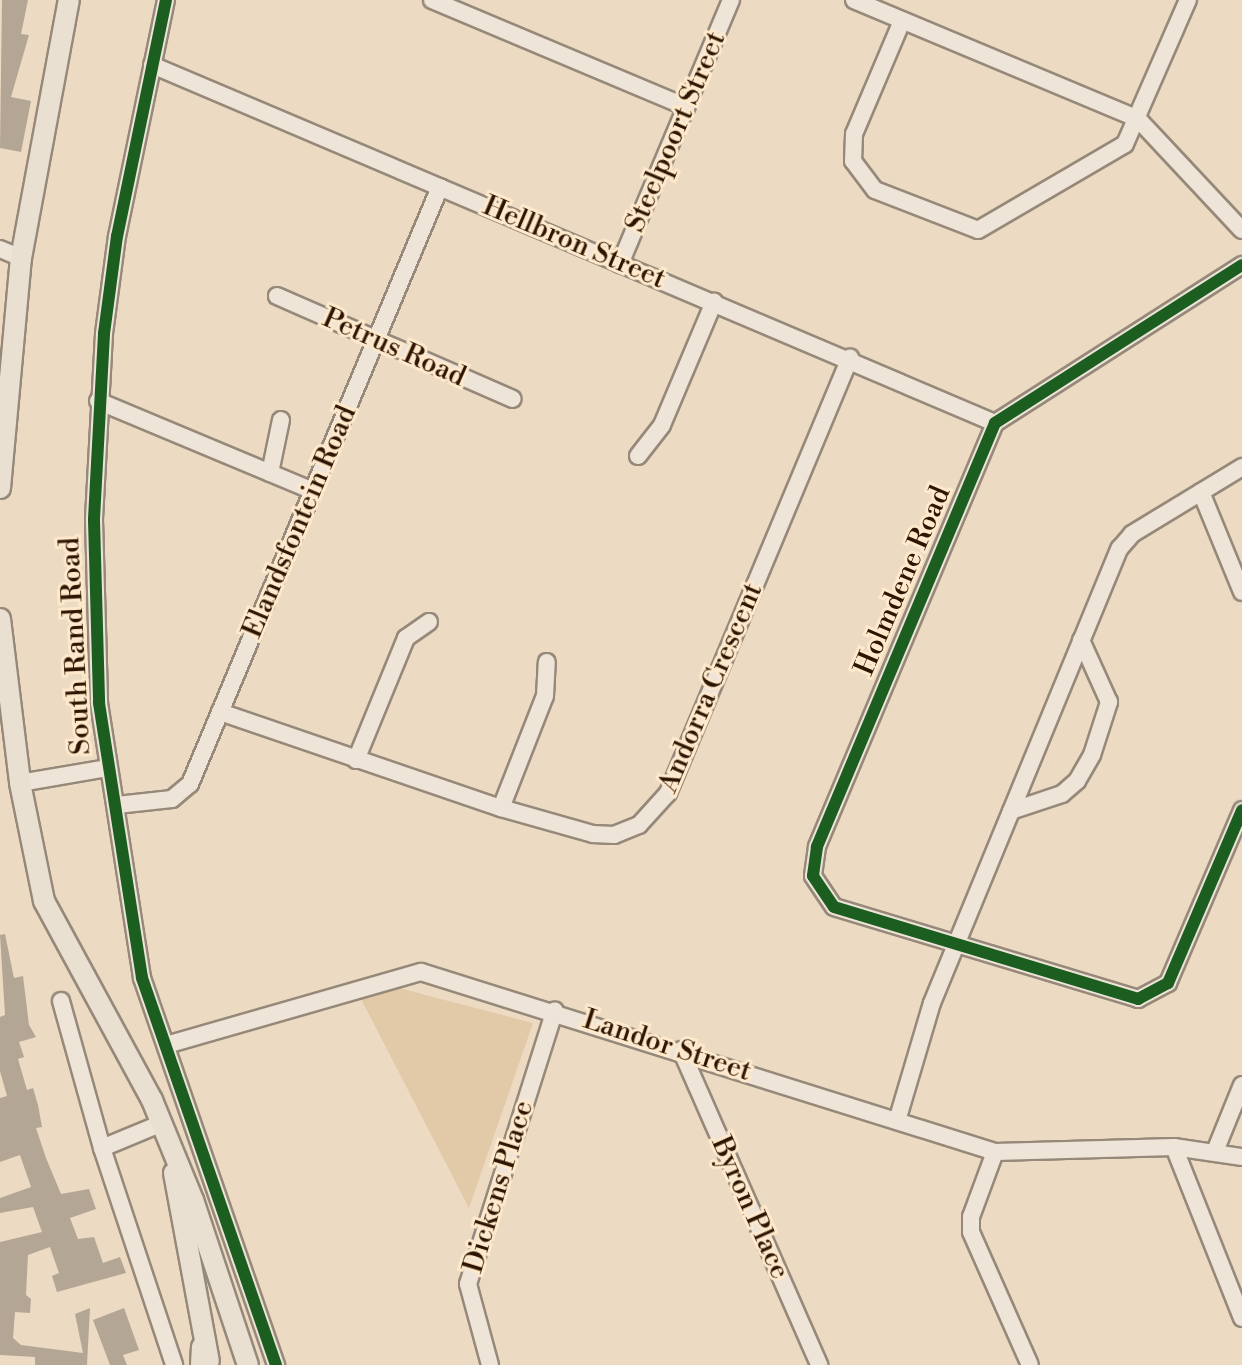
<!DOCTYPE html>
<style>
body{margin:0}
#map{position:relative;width:1242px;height:1365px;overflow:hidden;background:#ecdac2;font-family:"Libre Bodoni",serif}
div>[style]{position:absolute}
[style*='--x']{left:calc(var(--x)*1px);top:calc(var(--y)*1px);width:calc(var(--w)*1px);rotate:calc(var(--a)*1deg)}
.green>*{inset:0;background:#e2c9a8}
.building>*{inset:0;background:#b4a695}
.roads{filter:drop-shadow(2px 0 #968979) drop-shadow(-2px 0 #968979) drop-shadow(0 2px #968979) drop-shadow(0 -2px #968979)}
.minor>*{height:16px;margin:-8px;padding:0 8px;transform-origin:8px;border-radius:8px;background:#eee4d8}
.major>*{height:20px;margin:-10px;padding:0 10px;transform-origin:10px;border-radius:10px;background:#eae0d2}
.highway>*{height:24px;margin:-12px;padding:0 12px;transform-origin:12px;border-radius:12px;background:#eae0d2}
.cycleway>*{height:12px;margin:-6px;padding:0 6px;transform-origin:6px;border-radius:6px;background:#1b5e20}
span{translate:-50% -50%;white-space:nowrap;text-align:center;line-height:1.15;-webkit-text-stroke:6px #fee9cc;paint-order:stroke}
.street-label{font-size:28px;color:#2d1501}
</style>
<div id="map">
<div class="green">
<div style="clip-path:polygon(395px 987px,533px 1023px,469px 1208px,361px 999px)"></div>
</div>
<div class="building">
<div style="clip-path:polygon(2px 0,28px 0,21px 34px,29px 35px,11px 97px,31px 101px,21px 152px,0 148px)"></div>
<div style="clip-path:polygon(5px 934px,14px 978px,23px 976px,29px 1025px,36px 1037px,19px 1042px,24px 1057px,18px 1059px,27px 1090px,33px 1088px,38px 1105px,42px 1127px,36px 1128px,46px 1158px,61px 1194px,89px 1189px,96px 1209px,70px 1218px,78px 1239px,94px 1237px,103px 1263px,120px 1257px,126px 1273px,57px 1292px,52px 1276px,59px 1273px,50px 1247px,28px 1255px,26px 1295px,31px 1299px,30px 1313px,15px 1312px,13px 1338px,21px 1345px,83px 1353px,75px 1314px,90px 1308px,87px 1365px,35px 1365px,35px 1357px,0 1355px,0 1242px,42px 1232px,33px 1207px,0 1213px,0 1198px,31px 1187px,20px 1155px,0 1162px,0 1098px,7px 1096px,0 1071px,0 1017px,5px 1015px,0 935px)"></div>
<div style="clip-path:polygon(124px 1308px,139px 1350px,123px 1355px,127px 1365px,110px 1365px,93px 1320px)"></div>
</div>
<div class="roads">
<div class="minor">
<div style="--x:166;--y:0;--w:241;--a:101.7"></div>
<div style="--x:117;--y:236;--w:99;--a:97.6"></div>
<div style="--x:104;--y:334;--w:186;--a:93.1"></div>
<div style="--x:94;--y:520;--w:183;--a:88.4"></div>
<div style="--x:99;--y:703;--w:278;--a:81.1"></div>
<div style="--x:142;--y:978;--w:410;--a:70.9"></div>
<div style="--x:432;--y:0;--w:276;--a:22.8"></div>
<div style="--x:854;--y:0;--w:308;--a:22.7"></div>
<div style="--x:1138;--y:119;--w:152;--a:46.9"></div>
<div style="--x:902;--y:21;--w:123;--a:113"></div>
<div style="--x:854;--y:134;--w:27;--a:92"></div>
<div style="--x:853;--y:161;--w:36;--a:53"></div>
<div style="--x:875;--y:190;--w:110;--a:21.2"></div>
<div style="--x:978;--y:230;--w:170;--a:-30.3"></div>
<div style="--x:1125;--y:144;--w:157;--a:-66.4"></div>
<div style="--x:152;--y:65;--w:916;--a:23.01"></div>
<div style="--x:0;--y:249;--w:23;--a:23"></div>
<div style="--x:620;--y:264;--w:286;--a:-67.2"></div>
<div style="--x:1242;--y:265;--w:293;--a:147.4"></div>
<div style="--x:995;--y:423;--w:460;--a:112.8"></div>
<div style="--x:817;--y:847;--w:29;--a:98"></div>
<div style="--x:813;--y:876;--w:37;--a:56"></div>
<div style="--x:834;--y:907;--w:318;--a:16.8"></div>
<div style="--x:1138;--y:999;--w:34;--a:-28"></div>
<div style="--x:1168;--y:983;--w:188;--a:-66.8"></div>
<div style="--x:277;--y:296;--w:257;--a:23.6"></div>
<div style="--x:98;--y:401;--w:233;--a:22.7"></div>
<div style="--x:638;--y:456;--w:39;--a:-52"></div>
<div style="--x:662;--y:425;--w:134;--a:-67.1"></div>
<div style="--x:270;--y:473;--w:54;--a:-78.3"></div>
<div style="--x:1201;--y:492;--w:108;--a:67.7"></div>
<div style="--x:220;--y:712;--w:297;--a:18.9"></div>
<div style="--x:501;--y:808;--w:96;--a:15.8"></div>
<div style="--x:593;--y:834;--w:21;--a:3"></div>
<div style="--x:614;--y:835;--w:27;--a:-22"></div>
<div style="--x:639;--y:825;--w:43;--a:-47.8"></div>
<div style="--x:668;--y:793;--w:472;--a:-67.3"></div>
<div style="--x:356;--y:760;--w:132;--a:-67.7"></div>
<div style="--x:406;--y:638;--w:28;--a:-35"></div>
<div style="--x:20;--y:783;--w:88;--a:-9.8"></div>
<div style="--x:117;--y:805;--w:55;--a:-6.2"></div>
<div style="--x:172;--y:799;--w:23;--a:-40"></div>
<div style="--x:190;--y:784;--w:647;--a:-67.28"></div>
<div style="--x:501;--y:808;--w:120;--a:-68.6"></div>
<div style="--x:545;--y:696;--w:34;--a:-87"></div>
<div style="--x:1011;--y:811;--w:54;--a:-18.4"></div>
<div style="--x:1062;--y:794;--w:20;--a:-41"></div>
<div style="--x:1077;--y:781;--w:30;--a:-60"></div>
<div style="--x:1092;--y:755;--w:56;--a:-72.2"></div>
<div style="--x:1109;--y:702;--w:68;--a:-114.3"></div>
<div style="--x:61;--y:1001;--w:153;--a:74.4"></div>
<div style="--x:102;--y:1148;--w:229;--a:71.6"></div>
<div style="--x:166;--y:1045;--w:265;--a:-16"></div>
<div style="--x:421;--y:972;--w:602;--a:17.41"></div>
<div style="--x:995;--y:1152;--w:179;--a:-1.6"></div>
<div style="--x:1174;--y:1147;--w:69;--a:8.4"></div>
<div style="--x:681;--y:1050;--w:344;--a:66.3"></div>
<div style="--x:897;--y:1121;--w:123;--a:-73.5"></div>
<div style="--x:932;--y:1003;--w:492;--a:-67.6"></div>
<div style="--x:1120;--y:548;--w:18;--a:-49"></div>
<div style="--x:1132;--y:534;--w:129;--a:-31.3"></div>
<div style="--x:1174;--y:1147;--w:184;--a:68.3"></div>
<div style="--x:102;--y:1148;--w:65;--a:-22.6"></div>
<div style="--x:1216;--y:1149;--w:69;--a:-67.9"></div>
<div style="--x:995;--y:1152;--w:69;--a:110.3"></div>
<div style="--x:971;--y:1217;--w:15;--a:90"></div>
<div style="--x:971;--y:1232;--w:145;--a:66.1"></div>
<div style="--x:490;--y:1365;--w:84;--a:-105.2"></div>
<div style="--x:468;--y:1284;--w:287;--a:-72.4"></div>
</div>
<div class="major">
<div style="--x:0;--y:488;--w:231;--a:-84.8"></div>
<div style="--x:21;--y:258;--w:262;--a:-79.5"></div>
<div style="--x:0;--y:619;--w:165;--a:83"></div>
<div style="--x:20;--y:783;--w:120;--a:78.5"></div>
<div style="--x:44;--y:901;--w:226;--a:61.5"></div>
<div style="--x:152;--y:1100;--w:108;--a:67.7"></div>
<div style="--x:193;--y:1200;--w:174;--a:71.6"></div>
<div style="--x:174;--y:1173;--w:191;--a:79.5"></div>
</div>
<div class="highway">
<div style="--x:203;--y:1365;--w:17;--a:-87"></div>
</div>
</div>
<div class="cycleway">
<div style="--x:166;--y:0;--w:241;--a:101.7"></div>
<div style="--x:117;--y:236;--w:99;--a:97.6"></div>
<div style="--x:104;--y:334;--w:186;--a:93.1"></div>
<div style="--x:94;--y:520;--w:183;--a:88.4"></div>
<div style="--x:99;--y:703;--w:278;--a:81.1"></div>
<div style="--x:142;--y:978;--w:410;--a:70.9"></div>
<div style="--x:1242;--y:265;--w:293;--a:147.4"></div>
<div style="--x:995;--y:423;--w:460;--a:112.8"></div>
<div style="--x:817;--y:847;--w:29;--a:98"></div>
<div style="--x:813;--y:876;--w:37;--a:56"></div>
<div style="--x:834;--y:907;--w:318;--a:16.8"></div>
<div style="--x:1138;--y:999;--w:34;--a:-28"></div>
<div style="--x:1168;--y:983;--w:188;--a:-66.8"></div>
</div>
<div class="street-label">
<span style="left:676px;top:132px;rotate:-67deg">Steelpoort Street</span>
<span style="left:574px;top:243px;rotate:23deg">Hellbron Street</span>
<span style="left:394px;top:348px;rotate:24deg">Petrus Road</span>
<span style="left:300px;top:522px;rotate:-67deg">Elandsfontein Road</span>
<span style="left:903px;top:581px;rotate:-67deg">Holmdene Road</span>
<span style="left:76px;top:646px;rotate:-93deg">South Rand Road</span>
<span style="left:711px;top:688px;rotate:-67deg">Andorra Crescent</span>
<span style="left:667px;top:1046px;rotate:18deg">Landor Street</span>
<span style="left:499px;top:1187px;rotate:-73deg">Dickens Place</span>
<span style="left:750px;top:1208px;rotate:66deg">Byron Place</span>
</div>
</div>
